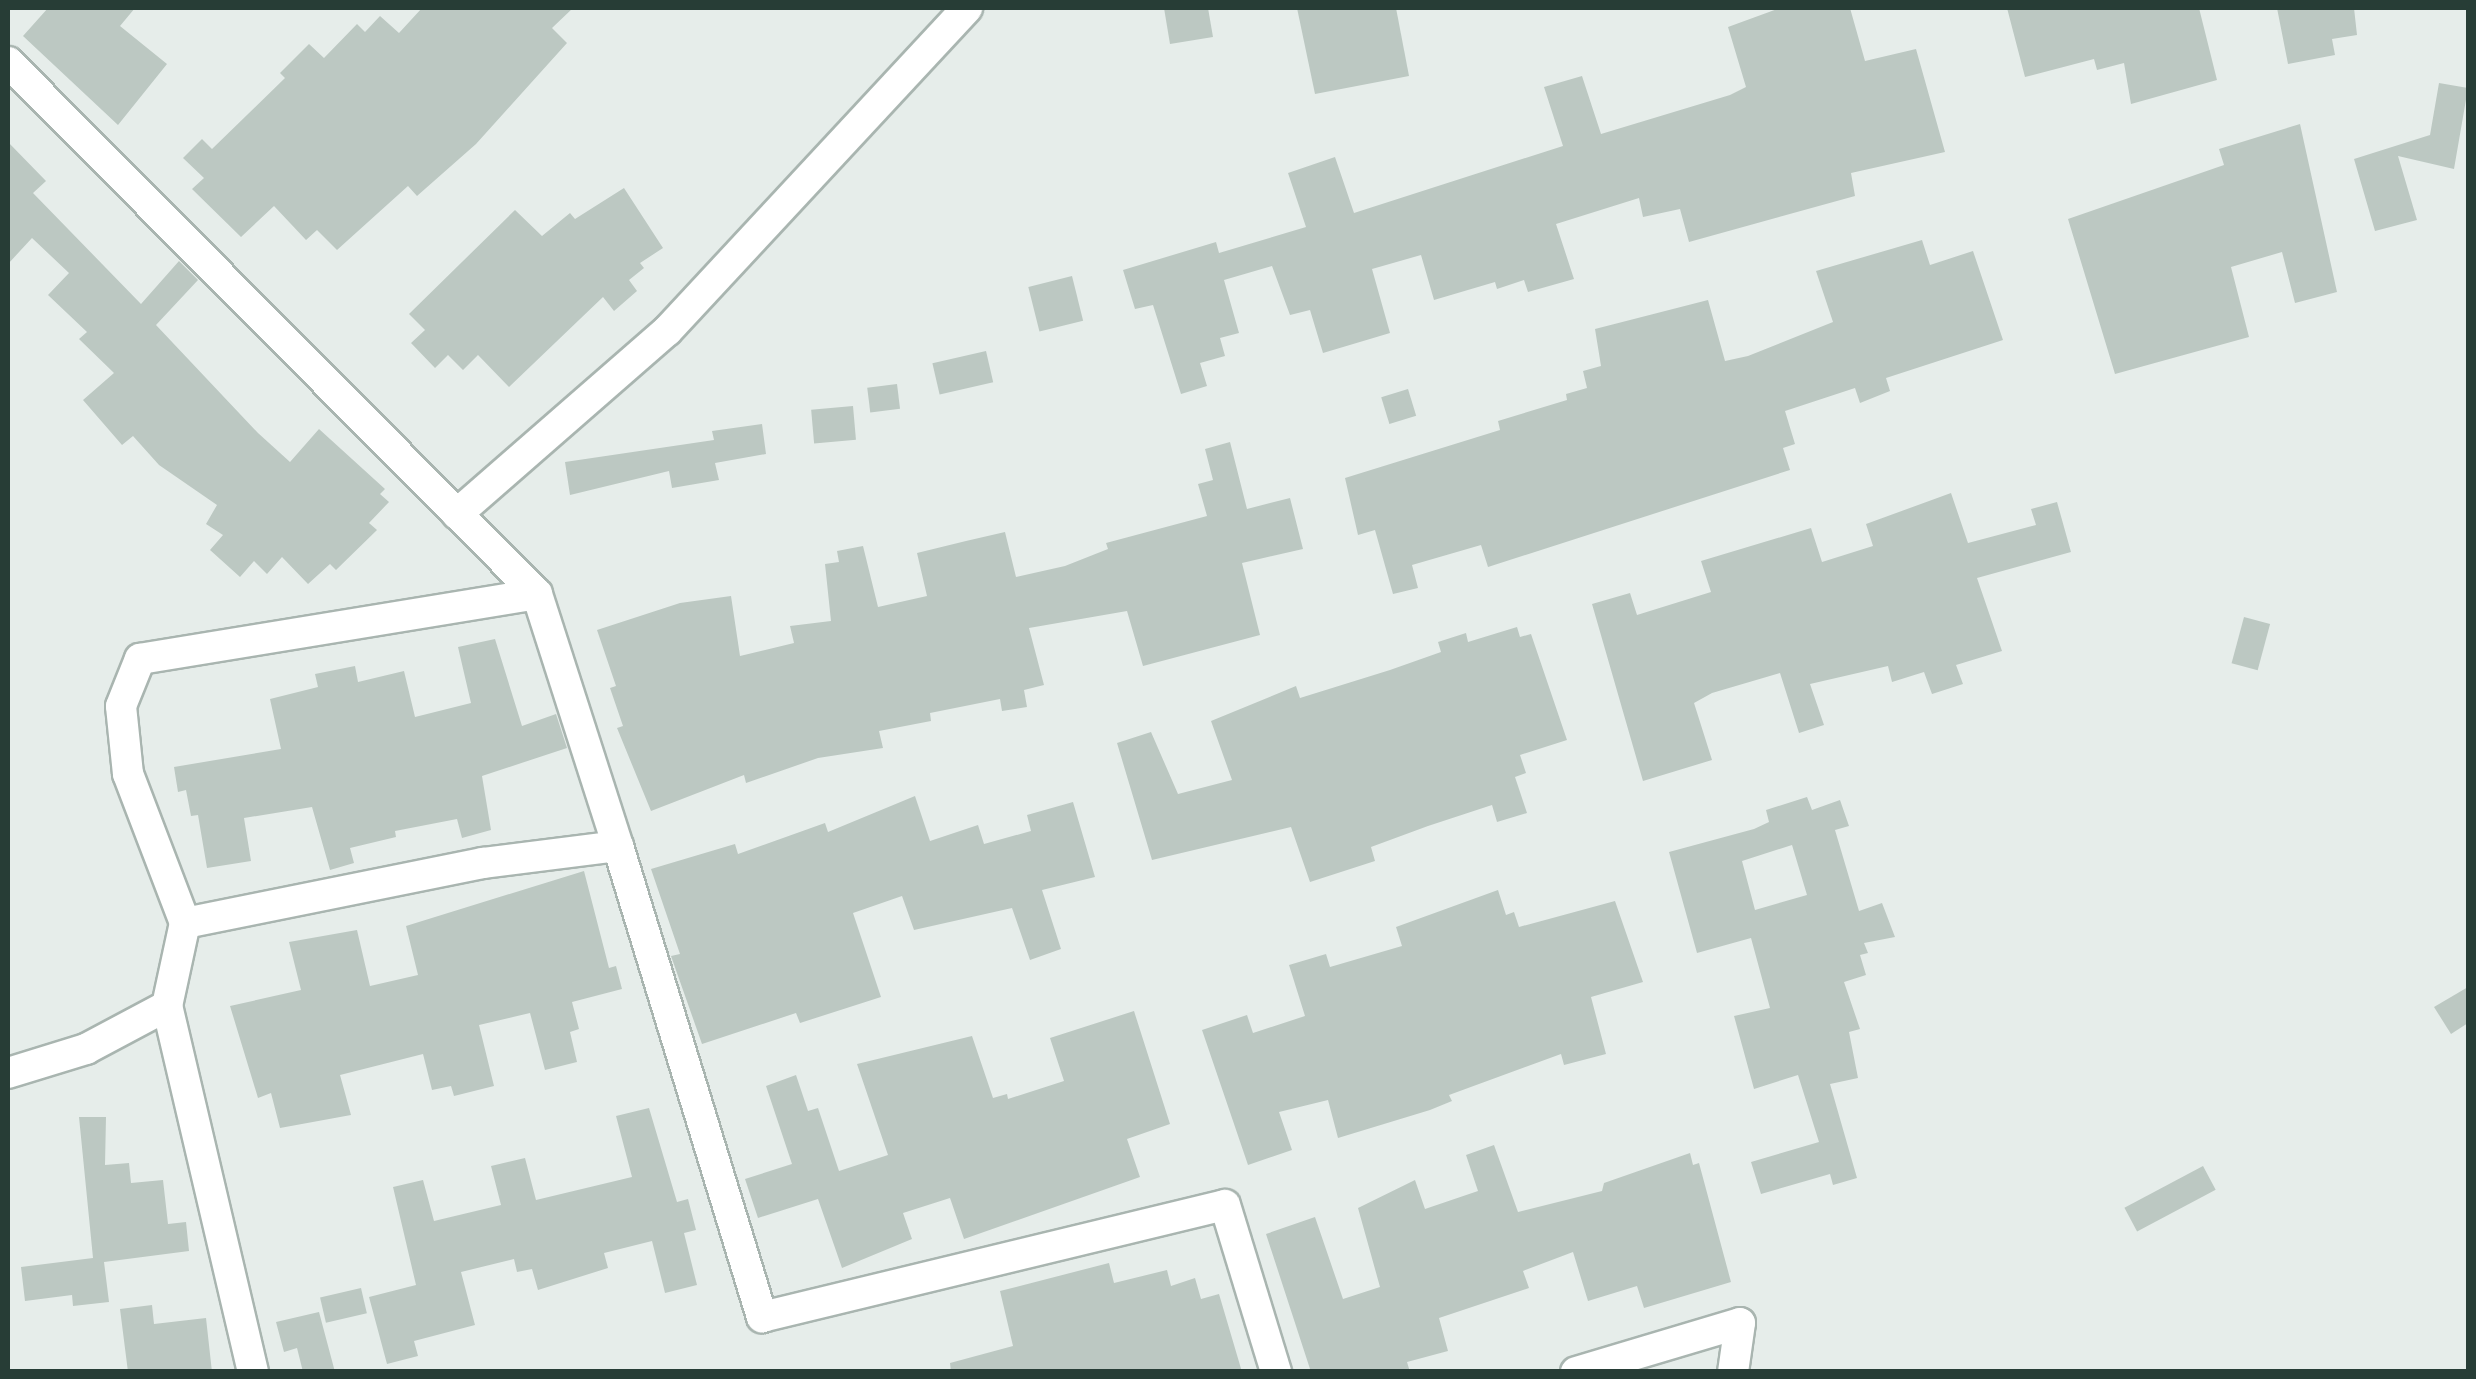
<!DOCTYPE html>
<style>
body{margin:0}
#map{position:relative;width:2476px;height:1379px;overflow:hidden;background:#e6edea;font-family:"Work Sans",sans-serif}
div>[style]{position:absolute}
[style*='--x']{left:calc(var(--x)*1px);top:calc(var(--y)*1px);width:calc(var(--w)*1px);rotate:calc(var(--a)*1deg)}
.building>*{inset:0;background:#bcc8c2;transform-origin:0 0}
.roads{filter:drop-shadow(2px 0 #a9b5b0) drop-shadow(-2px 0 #a9b5b0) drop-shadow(0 2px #a9b5b0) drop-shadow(0 -2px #a9b5b0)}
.minor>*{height:30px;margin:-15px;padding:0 15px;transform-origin:15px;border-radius:15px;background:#fff}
span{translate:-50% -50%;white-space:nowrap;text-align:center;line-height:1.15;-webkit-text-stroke:8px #f6faf8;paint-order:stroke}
.frame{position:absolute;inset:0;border:10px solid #273d36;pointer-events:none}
</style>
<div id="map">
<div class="building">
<div style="clip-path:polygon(48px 8px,135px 8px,120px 26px,167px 64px,118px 125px,23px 36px)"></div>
<div style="clip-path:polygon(422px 8px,573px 8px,552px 28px,567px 43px,476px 144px,417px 196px,408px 186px,337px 250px,317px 230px,306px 240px,274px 206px,241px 237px,192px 189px,204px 178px,183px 158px,202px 139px,212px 149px,285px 78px,280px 73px,309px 44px,324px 58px,357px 24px,365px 32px,380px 16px,399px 33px)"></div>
<div style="clip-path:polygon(1164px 8px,1208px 8px,1213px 37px,1170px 44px)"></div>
<div style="clip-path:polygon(1297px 8px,1396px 8px,1409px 76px,1315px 94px)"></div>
<div style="clip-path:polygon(1780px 8px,1850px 8px,1865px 61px,1916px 49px,1945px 152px,1851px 173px,1855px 196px,1689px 242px,1680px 209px,1643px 217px,1639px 198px,1556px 224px,1574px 279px,1528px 292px,1524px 280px,1497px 289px,1495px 282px,1434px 300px,1421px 255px,1372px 269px,1390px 333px,1323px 353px,1310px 310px,1290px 315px,1272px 266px,1224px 280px,1239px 333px,1220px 338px,1225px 356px,1200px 363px,1207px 386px,1181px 394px,1153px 305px,1135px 309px,1123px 270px,1216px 242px,1219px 253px,1306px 227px,1288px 173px,1335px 157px,1354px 213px,1563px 146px,1544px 87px,1582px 76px,1601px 134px,1730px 95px,1746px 87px,1728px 27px)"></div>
<div style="clip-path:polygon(2007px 8px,2199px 8px,2217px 80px,2131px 104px,2124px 63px,2097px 70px,2094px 59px,2025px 77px)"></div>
<div style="clip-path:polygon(2277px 8px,2354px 8px,2357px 35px,2332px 39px,2335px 55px,2288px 64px)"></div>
<div style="clip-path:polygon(2439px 83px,2468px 88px,2454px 169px,2398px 156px,2417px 220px,2375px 231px,2354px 159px,2430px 135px)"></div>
<div style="clip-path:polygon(2300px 124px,2337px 292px,2295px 303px,2282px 252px,2231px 267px,2249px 337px,2115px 374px,2068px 219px,2224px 165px,2219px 149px)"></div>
<div style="clip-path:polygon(8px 142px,46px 181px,33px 193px,141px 304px,179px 261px,198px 280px,156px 325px,258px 433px,290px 462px,319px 429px,385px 489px,380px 494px,389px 502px,369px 523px,377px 530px,336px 570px,330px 564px,308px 584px,282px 557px,267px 574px,254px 561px,240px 577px,210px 550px,223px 535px,206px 524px,217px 505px,159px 465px,133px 436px,122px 445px,83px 400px,114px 373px,79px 339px,87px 332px,48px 295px,69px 273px,32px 238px,8px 264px)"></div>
<div style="clip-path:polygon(624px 188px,663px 248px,640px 263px,644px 268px,629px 280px,637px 291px,614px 311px,603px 297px,509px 387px,478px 355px,463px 370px,448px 355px,435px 368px,411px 343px,425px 330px,409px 314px,515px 210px,542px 236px,570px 213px,575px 219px)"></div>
<div style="clip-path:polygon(1922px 240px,1930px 265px,1973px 251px,2003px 340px,1886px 378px,1890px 391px,1860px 403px,1855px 388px,1785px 411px,1795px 444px,1783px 448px,1790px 470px,1488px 567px,1481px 545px,1412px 565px,1418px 588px,1393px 594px,1375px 530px,1358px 535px,1345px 478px,1500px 430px,1498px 421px,1567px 400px,1566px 394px,1587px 388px,1583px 371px,1601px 366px,1595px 329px,1708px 300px,1725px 361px,1748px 356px,1833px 322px,1816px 271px)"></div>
<div style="left:1072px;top:276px;width:46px;height:45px;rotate:76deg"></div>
<div style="left:986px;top:351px;width:32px;height:55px;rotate:77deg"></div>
<div style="left:897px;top:384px;width:25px;height:30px;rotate:83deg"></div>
<div style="left:1408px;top:389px;width:28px;height:28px;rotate:73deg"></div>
<div style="left:853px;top:406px;width:34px;height:42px;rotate:85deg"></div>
<div style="clip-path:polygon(762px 424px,766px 454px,715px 463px,719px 480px,672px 488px,669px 471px,570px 495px,565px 462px,714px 440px,712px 431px)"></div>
<div style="clip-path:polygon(1230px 442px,1247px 509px,1290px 498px,1303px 549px,1242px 563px,1260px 635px,1143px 666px,1127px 611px,1029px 628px,1044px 685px,1024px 690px,1027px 707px,1002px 711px,1000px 699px,930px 713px,931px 721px,879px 731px,883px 748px,818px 758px,746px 783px,744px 775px,651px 811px,617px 728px,623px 726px,610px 688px,616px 686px,597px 630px,680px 603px,731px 596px,740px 656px,794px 643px,790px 626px,831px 621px,825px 564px,839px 562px,837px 551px,863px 546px,878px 607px,927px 596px,917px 553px,966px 541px,1005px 532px,1016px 577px,1065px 566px,1108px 549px,1106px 543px,1207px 516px,1198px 484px,1213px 480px,1205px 449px)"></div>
<div style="clip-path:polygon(1951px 493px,1968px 543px,2036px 525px,2031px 509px,2057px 502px,2071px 552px,1977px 578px,2002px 651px,1956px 665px,1963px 684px,1932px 694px,1924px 672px,1892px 682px,1888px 666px,1810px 684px,1824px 725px,1799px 733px,1780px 673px,1712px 693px,1694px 703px,1712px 760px,1643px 781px,1592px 604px,1630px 593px,1637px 615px,1711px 592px,1701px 561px,1811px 528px,1822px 562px,1873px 546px,1866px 524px)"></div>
<div style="left:2244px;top:617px;width:27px;height:48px;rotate:15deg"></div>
<div style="clip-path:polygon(1517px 627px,1520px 637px,1531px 634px,1567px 740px,1520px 755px,1526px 773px,1515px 777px,1527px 813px,1497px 822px,1492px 805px,1428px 826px,1371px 847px,1375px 861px,1310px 882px,1291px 827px,1152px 860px,1117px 743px,1151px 732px,1178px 794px,1232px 780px,1211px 721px,1296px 686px,1300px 698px,1390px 670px,1441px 652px,1438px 642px,1466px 633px,1468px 642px)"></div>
<div style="clip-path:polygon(495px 639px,522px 726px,556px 714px,567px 748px,482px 776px,491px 830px,462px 838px,457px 819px,395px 831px,396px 837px,350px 848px,354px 863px,330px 870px,312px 807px,244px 818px,251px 861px,207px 868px,198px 815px,191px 816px,186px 790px,178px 792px,174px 767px,281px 749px,270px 699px,318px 687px,315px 674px,355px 666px,358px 682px,404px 671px,415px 717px,471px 703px,458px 647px)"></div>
<div style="clip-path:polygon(915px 796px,930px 841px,978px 825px,984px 844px,1031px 831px,1027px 815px,1073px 802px,1095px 877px,1042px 890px,1061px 949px,1030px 960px,1012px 908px,914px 930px,902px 896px,853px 913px,881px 997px,800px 1023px,796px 1013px,702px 1044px,671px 956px,680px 954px,651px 869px,735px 844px,738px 854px,825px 823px,828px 832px)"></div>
<div style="clip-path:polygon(evenodd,1807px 797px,1812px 810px,1840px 800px,1849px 826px,1835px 830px,1859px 911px,1882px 903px,1895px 937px,1864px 943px,1868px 953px,1860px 955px,1866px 975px,1844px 982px,1860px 1029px,1849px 1032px,1858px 1078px,1830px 1084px,1857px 1178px,1833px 1185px,1830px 1174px,1761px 1194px,1751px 1162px,1819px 1142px,1798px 1075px,1754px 1089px,1734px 1016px,1770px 1008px,1751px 938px,1697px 953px,1669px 852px,1754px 829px,1769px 822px,1766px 810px,1807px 797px,1792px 845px,1807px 895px,1755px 910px,1742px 861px,1792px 845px)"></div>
<div style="clip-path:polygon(584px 871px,609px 968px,616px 966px,622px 989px,572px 1002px,579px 1029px,570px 1032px,577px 1062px,545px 1070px,530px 1013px,479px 1025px,494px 1086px,454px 1096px,451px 1086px,432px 1090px,423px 1054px,340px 1075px,351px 1115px,280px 1128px,271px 1093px,258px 1098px,230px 1006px,301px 990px,289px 942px,357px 930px,370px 986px,418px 975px,406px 926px)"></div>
<div style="clip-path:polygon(1498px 890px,1506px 915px,1514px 912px,1519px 927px,1615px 901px,1643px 982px,1591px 997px,1606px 1054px,1564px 1065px,1561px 1054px,1449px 1095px,1452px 1101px,1430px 1110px,1338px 1138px,1328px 1100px,1279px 1112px,1292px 1150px,1248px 1165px,1202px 1030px,1247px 1015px,1253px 1033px,1305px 1016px,1289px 965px,1326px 954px,1330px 967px,1402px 946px,1396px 927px)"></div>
<div style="clip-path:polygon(2468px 987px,2468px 1023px,2451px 1034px,2434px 1007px)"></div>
<div style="clip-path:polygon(1134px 1011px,1170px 1124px,1127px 1139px,1140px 1177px,964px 1239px,950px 1198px,903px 1213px,912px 1239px,842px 1268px,818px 1199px,758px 1218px,745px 1179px,792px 1164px,766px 1086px,796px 1075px,808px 1111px,818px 1108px,839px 1171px,888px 1155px,857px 1064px,972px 1036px,993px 1098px,1007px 1094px,1008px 1099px,1064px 1081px,1050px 1038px)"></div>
<div style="clip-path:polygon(649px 1108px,677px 1202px,688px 1199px,696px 1230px,684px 1233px,697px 1285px,665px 1293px,652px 1241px,604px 1253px,608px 1268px,538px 1290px,532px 1269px,517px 1272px,514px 1259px,461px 1272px,475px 1325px,414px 1341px,418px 1356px,387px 1364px,369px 1297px,416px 1285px,393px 1187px,423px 1180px,434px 1221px,501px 1205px,491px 1166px,525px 1158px,536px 1200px,632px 1177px,616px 1116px)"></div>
<div style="clip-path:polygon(79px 1117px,106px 1117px,105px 1165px,129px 1163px,131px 1183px,163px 1180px,168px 1224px,186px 1222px,189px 1251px,104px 1262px,109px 1302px,73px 1306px,72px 1295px,25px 1301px,21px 1267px,93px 1258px)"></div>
<div style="clip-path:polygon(1494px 1145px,1518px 1212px,1602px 1191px,1604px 1183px,1690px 1153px,1693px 1165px,1699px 1163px,1731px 1282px,1644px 1308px,1637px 1286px,1588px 1301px,1573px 1252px,1523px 1271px,1529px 1288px,1439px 1318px,1448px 1351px,1407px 1362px,1410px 1372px,1311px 1372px,1266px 1234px,1315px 1217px,1343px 1299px,1380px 1287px,1358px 1208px,1415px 1180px,1425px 1209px,1478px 1191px,1466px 1155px)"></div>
<div style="left:2203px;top:1166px;width:27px;height:89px;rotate:62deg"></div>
<div style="clip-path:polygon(1109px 1263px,1114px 1283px,1167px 1270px,1171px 1286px,1195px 1278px,1201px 1299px,1219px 1294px,1242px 1372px,951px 1372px,950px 1363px,1013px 1346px,1000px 1291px)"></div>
<div style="left:361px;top:1288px;width:26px;height:42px;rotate:77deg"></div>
<div style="clip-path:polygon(152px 1305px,154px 1324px,206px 1318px,212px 1372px,128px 1372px,120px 1309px)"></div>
<div style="clip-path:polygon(319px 1312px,335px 1372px,303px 1372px,297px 1348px,284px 1352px,276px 1322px)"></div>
</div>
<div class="roads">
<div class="minor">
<div style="--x:8;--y:62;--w:750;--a:45.16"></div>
<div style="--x:537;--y:594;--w:265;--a:72.2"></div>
<div style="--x:457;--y:514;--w:279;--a:-41.1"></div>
<div style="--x:667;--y:331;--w:441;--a:-47.1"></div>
<div style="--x:185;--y:923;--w:304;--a:-11.4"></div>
<div style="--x:483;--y:863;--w:136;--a:-7.2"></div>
<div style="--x:618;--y:846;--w:493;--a:73"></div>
<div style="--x:762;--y:1317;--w:476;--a:-13.6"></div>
<div style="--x:1225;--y:1205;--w:175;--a:73"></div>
<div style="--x:8;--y:1073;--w:82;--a:-17.1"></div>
<div style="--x:86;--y:1049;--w:92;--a:-28"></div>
<div style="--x:253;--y:1372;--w:376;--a:-103.2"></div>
<div style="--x:167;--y:1006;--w:85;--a:-77.8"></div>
<div style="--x:185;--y:923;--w:160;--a:-110.9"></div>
<div style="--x:128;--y:774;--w:68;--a:-95.9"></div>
<div style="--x:121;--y:706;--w:51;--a:-68"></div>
<div style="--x:140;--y:659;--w:402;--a:-9.3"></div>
<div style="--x:1576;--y:1372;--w:171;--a:-16.6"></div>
<div style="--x:1740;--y:1323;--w:49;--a:98.1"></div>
</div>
</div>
<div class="frame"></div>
</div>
